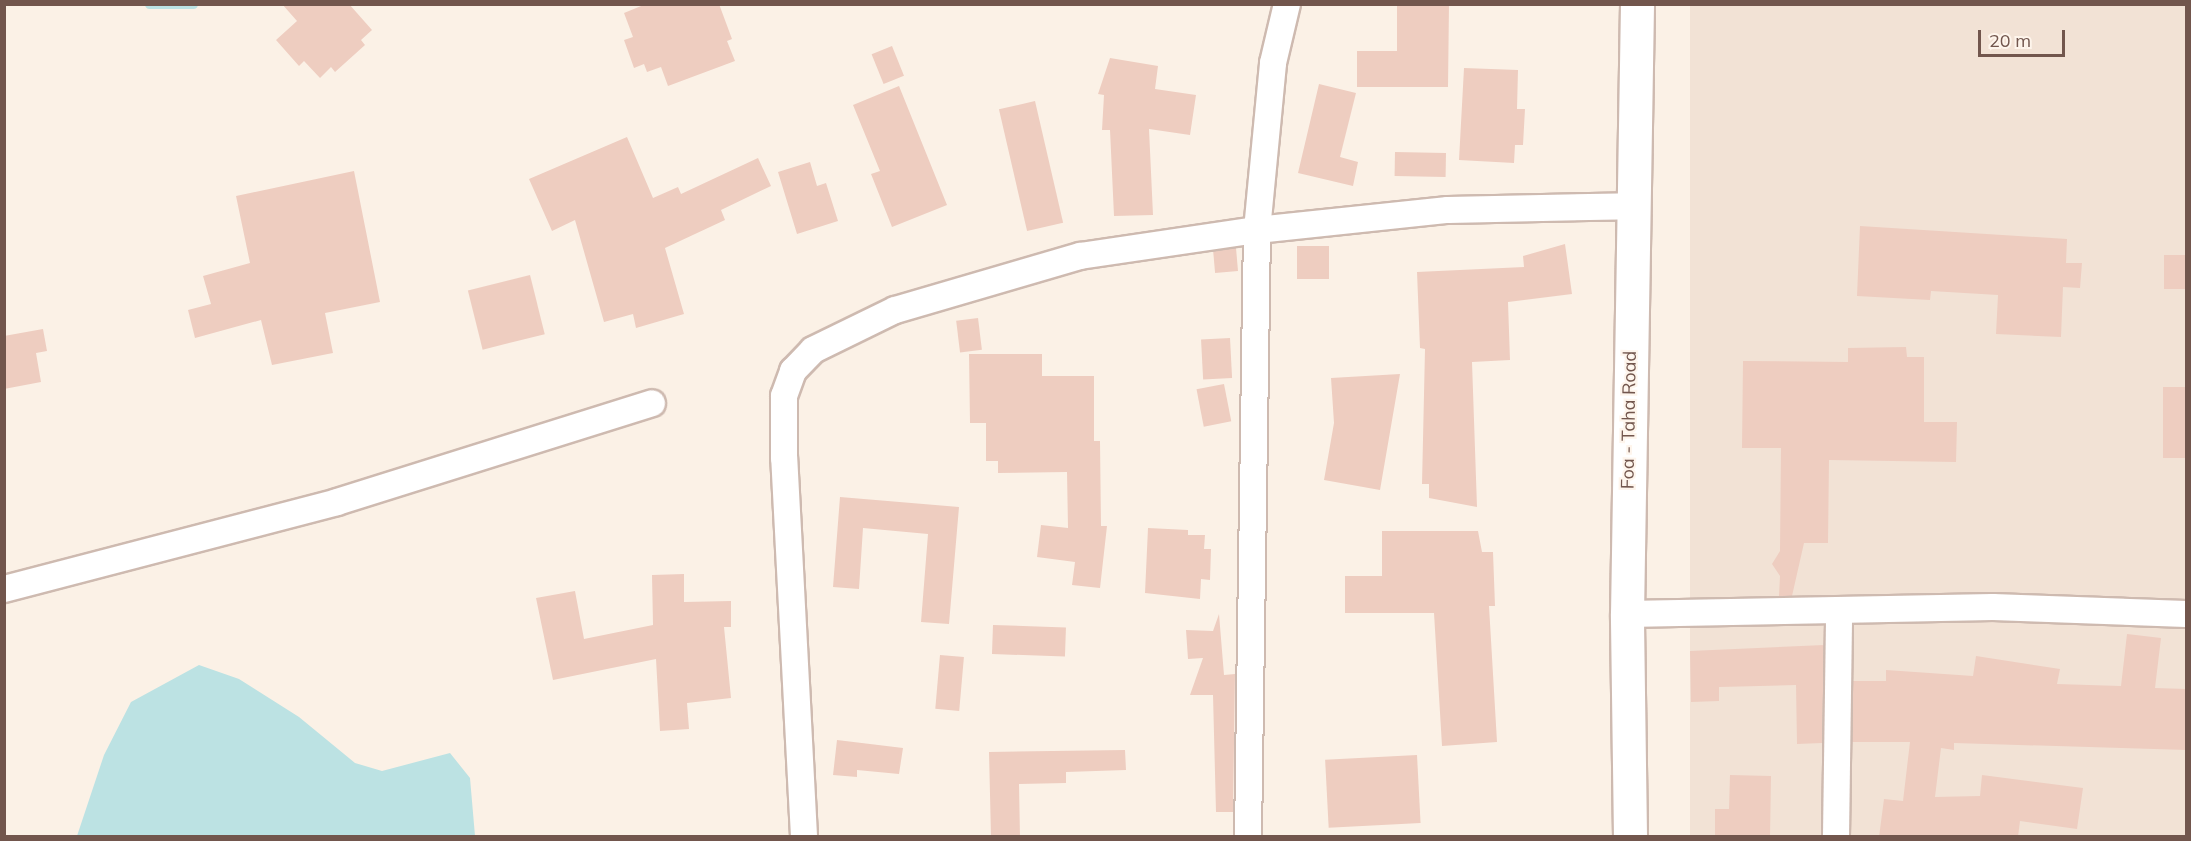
<!DOCTYPE html>
<style>
body{margin:0}
#map{position:relative;width:2191px;height:841px;overflow:hidden;background:#fbf1e6;font-family:Mulish,sans-serif}
div>[style]{position:absolute}
[style*='--x']{left:calc(var(--x)*1px);top:calc(var(--y)*1px);width:calc(var(--w)*1px);rotate:calc(var(--a)*1deg)}
.residential>*{inset:0;background:#f2e2d5;transform-origin:0 0}
.water>*{inset:0;background:#bce2e3}
.stream>*{height:9px;margin:-4.5px;padding:0 4.5px;transform-origin:4.5px;border-radius:4.5px;background:#bce2e3}
.building>*{inset:0;background:#eecdc0;transform-origin:0 0}
.roads{filter:drop-shadow(2px 0 #cebab0) drop-shadow(-2px 0 #cebab0) drop-shadow(0 2px #cebab0) drop-shadow(0 -2px #cebab0)}
.street>*{height:26px;margin:-13px;padding:0 13px;transform-origin:13px;border-radius:13px;background:#fff}
.secondary>*{height:33px;margin:-16.5px;padding:0 16.5px;transform-origin:16.5px;border-radius:16.5px;background:#fff}
span{translate:-50% -50%;white-space:nowrap;text-align:center;line-height:1.15;-webkit-text-stroke:4.5px #fef5ec;paint-order:stroke}
.street-label{font-size:18px;color:#72564d}
.frame{position:absolute;inset:0;border:6px solid #72564d;pointer-events:none}
.scale{position:absolute;left:1978px;top:30px;width:87px;height:27px;box-sizing:border-box;border:3px solid #72564d;border-top:0;padding-left:8px;font-size:18px;line-height:21px;white-space:nowrap;color:#72564d;-webkit-text-stroke:4px #fef5ec;paint-order:stroke}
</style>
<div id="map">
<div class="residential">
<div style="left:1690px;top:5px;width:496px;height:831px"></div>
</div>
<div class="water">
<div style="clip-path:polygon(199px 665px,239px 679px,299px 717px,355px 763px,382px 771px,450px 753px,470px 778px,475px 836px,77px 836px,104px 755px,131px 702px)"></div>
</div>
<div class="stream">
<div style="--x:149;--y:4;--w:44;--a:0"></div>
</div>
<div class="building">
<div style="clip-path:polygon(282px 4px,349px 4px,372px 30px,361px 40px,365px 45px,335px 72px,331px 67px,320px 78px,304px 61px,299px 66px,276px 40px,297px 21px)"></div>
<div style="clip-path:polygon(646px 4px,719px 4px,732px 39px,727px 41px,735px 61px,668px 86px,661px 67px,647px 72px,644px 64px,634px 68px,624px 40px,633px 37px,624px 13px)"></div>
<div style="clip-path:polygon(1397px 4px,1449px 4px,1448px 87px,1357px 87px,1357px 51px,1397px 51px)"></div>
<div style="left:892px;top:46px;width:32px;height:22px;rotate:68deg"></div>
<div style="clip-path:polygon(1110px 58px,1158px 66px,1155px 89px,1196px 95px,1190px 135px,1149px 129px,1153px 215px,1114px 216px,1110px 130px,1102px 130px,1104px 95px,1098px 94px)"></div>
<div style="clip-path:polygon(1464px 68px,1518px 70px,1517px 109px,1525px 109px,1523px 145px,1515px 145px,1514px 163px,1459px 160px)"></div>
<div style="clip-path:polygon(1319px 84px,1356px 93px,1340px 157px,1358px 162px,1353px 186px,1298px 173px)"></div>
<div style="clip-path:polygon(899px 86px,947px 205px,892px 227px,871px 174px,880px 171px,853px 105px)"></div>
<div style="left:1035px;top:101px;width:125px;height:37px;rotate:77deg"></div>
<div style="clip-path:polygon(627px 137px,653px 198px,678px 187px,681px 194px,758px 158px,771px 186px,721px 210px,725px 220px,665px 248px,684px 314px,636px 328px,633px 314px,604px 322px,575px 220px,552px 231px,529px 179px)"></div>
<div style="left:1395px;top:152px;width:51px;height:24px;rotate:1deg"></div>
<div style="clip-path:polygon(810px 162px,817px 186px,826px 183px,838px 221px,797px 234px,778px 172px)"></div>
<div style="clip-path:polygon(354px 171px,380px 302px,325px 313px,333px 353px,272px 365px,261px 320px,195px 338px,188px 310px,211px 304px,203px 276px,250px 263px,236px 196px)"></div>
<div style="clip-path:polygon(1860px 226px,2067px 239px,2066px 263px,2082px 263px,2080px 288px,2063px 287px,2061px 337px,1996px 334px,1998px 295px,1931px 291px,1930px 300px,1857px 296px)"></div>
<div style="clip-path:polygon(1565px 244px,1572px 294px,1508px 302px,1510px 360px,1472px 362px,1477px 507px,1429px 498px,1429px 484px,1422px 484px,1425px 349px,1420px 348px,1417px 272px,1524px 267px,1523px 256px)"></div>
<div style="left:1297px;top:246px;width:32px;height:33px"></div>
<div style="left:1236px;top:248px;width:23px;height:23px;rotate:85deg"></div>
<div style="left:2164px;top:255px;width:23px;height:34px"></div>
<div style="left:530px;top:275px;width:61px;height:64px;rotate:76deg"></div>
<div style="left:978px;top:318px;width:32px;height:22px;rotate:83deg"></div>
<div style="clip-path:polygon(43px 329px,47px 351px,36px 353px,41px 382px,4px 389px,4px 336px)"></div>
<div style="left:1230px;top:338px;width:40px;height:29px;rotate:87deg"></div>
<div style="clip-path:polygon(1906px 347px,1907px 357px,1924px 357px,1924px 422px,1957px 422px,1956px 462px,1829px 460px,1828px 543px,1804px 543px,1792px 596px,1779px 596px,1780px 576px,1772px 564px,1780px 551px,1781px 448px,1742px 448px,1743px 361px,1848px 362px,1848px 348px)"></div>
<div style="clip-path:polygon(969px 354px,1042px 354px,1042px 376px,1094px 376px,1094px 441px,1100px 441px,1101px 526px,1107px 526px,1100px 588px,1072px 585px,1075px 562px,1037px 557px,1041px 525px,1068px 528px,1067px 472px,998px 473px,998px 461px,986px 461px,986px 423px,970px 423px)"></div>
<div style="clip-path:polygon(1400px 374px,1380px 490px,1324px 480px,1334px 423px,1331px 378px)"></div>
<div style="left:1224px;top:384px;width:38px;height:28px;rotate:79deg"></div>
<div style="left:2163px;top:387px;width:24px;height:71px"></div>
<div style="clip-path:polygon(840px 497px,959px 507px,949px 624px,921px 622px,928px 534px,863px 528px,859px 589px,833px 587px)"></div>
<div style="clip-path:polygon(1148px 528px,1188px 530px,1188px 535px,1205px 535px,1204px 549px,1211px 549px,1210px 580px,1201px 579px,1200px 599px,1145px 593px)"></div>
<div style="clip-path:polygon(1382px 531px,1478px 531px,1482px 552px,1493px 552px,1495px 606px,1489px 606px,1497px 742px,1442px 746px,1434px 613px,1345px 613px,1345px 576px,1382px 576px)"></div>
<div style="clip-path:polygon(684px 574px,684px 602px,731px 601px,731px 627px,724px 627px,731px 698px,687px 703px,689px 729px,660px 731px,656px 659px,553px 680px,536px 598px,575px 591px,584px 639px,653px 625px,652px 575px)"></div>
<div style="clip-path:polygon(1219px 614px,1224px 675px,1235px 674px,1233px 812px,1216px 812px,1213px 695px,1190px 695px,1203px 658px,1188px 659px,1186px 630px,1213px 631px)"></div>
<div style="left:993px;top:625px;width:73px;height:29px;rotate:2deg"></div>
<div style="clip-path:polygon(2127px 634px,2161px 638px,2155px 688px,2187px 689px,2187px 750px,1954px 743px,1954px 750px,1941px 748px,1935px 797px,1980px 796px,1982px 775px,2083px 788px,2077px 829px,2020px 821px,2018px 837px,1879px 837px,1884px 799px,1903px 801px,1910px 742px,1852px 742px,1853px 681px,1886px 681px,1886px 670px,1973px 676px,1976px 656px,2060px 669px,2057px 684px,2121px 686px)"></div>
<div style="clip-path:polygon(1824px 645px,1822px 743px,1797px 744px,1796px 685px,1719px 687px,1719px 701px,1691px 702px,1690px 651px)"></div>
<div style="left:940px;top:655px;width:24px;height:54px;rotate:5deg"></div>
<div style="clip-path:polygon(837px 740px,903px 748px,899px 774px,857px 770px,857px 777px,833px 775px)"></div>
<div style="clip-path:polygon(1125px 750px,1126px 770px,1066px 772px,1066px 783px,1019px 784px,1020px 837px,991px 837px,989px 752px)"></div>
<div style="left:1417px;top:755px;width:68px;height:92px;rotate:87deg"></div>
<div style="clip-path:polygon(1730px 775px,1771px 776px,1770px 837px,1715px 837px,1715px 809px,1729px 809px)"></div>
</div>
<div class="roads">
<div class="street">
<div style="--x:4;--y:589;--w:344;--a:-14.6"></div>
<div style="--x:337;--y:502;--w:330;--a:-17.4"></div>
<div style="--x:1627;--y:614;--w:366;--a:-1.1"></div>
<div style="--x:1993;--y:607;--w:193;--a:2.1"></div>
<div style="--x:804;--y:836;--w:379;--a:-93"></div>
<div style="--x:784;--y:458;--w:62;--a:-90"></div>
<div style="--x:784;--y:396;--w:27;--a:-70"></div>
<div style="--x:793;--y:371;--w:29;--a:-46"></div>
<div style="--x:813;--y:350;--w:91;--a:-26"></div>
<div style="--x:895;--y:310;--w:193;--a:-16.3"></div>
<div style="--x:1080;--y:256;--w:179;--a:-8.4"></div>
<div style="--x:1257;--y:230;--w:192;--a:-6"></div>
<div style="--x:1448;--y:210;--w:184;--a:-1.2"></div>
<div style="--x:1248;--y:836;--w:606;--a:-89.15"></div>
<div style="--x:1257;--y:230;--w:168;--a:-84.5"></div>
<div style="--x:1273;--y:63;--w:61;--a:-76.7"></div>
<div style="--x:1836;--y:836;--w:223;--a:-89.2"></div>
</div>
<div class="secondary">
<div style="--x:1630;--y:836;--w:222;--a:-90.8"></div>
<div style="--x:1627;--y:614;--w:610;--a:-89.06"></div>
</div>
</div>
<div class="street-label">
<span style="left:1629px;top:420px;rotate:-89deg">Foa - Taha Road</span>
</div>
<div class="frame"></div>
<div class="scale">20 m</div>
</div>
